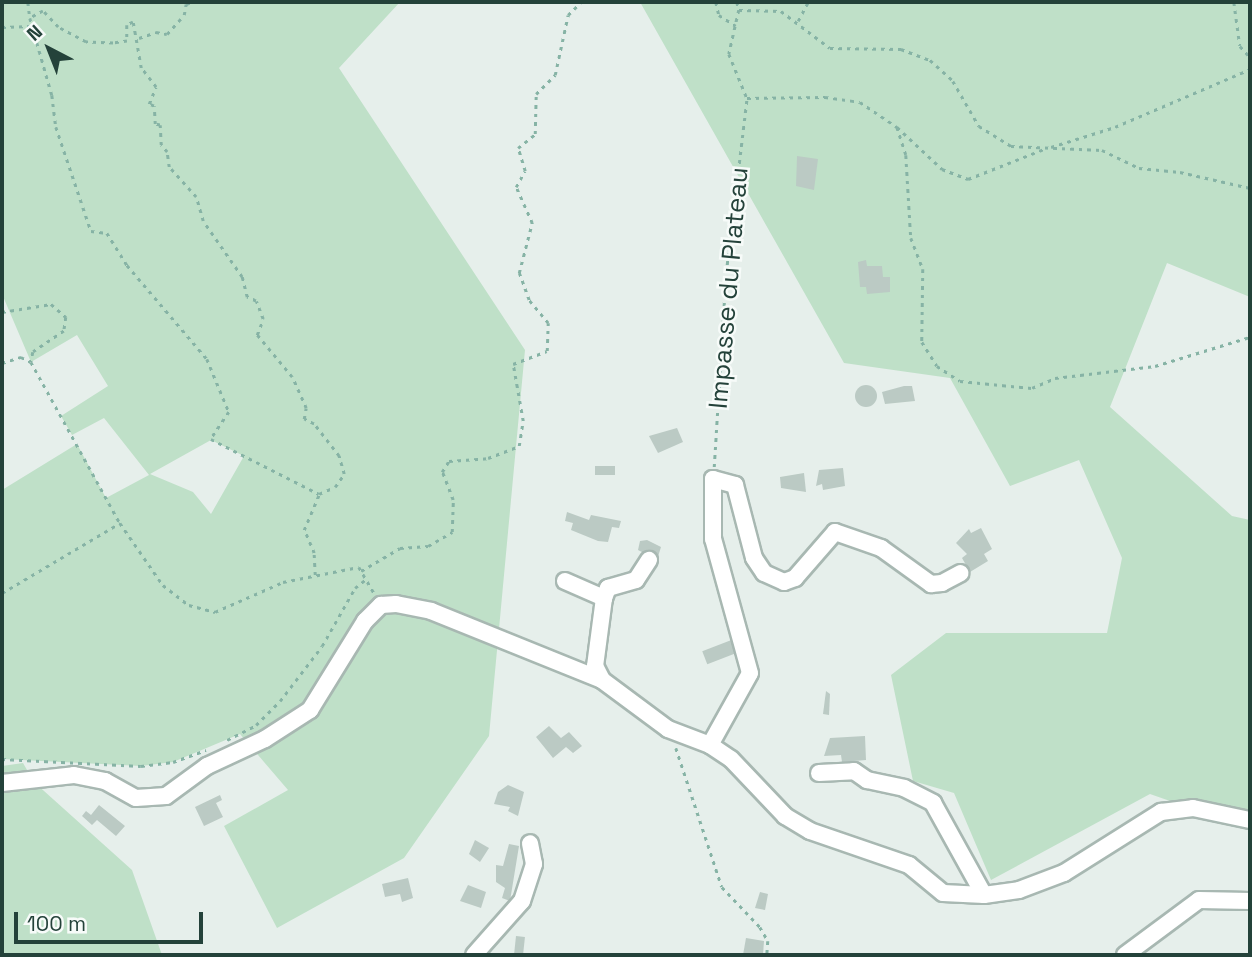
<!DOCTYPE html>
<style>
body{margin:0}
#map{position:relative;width:1252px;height:957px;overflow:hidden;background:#e6efeb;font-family:"Space Grotesk",sans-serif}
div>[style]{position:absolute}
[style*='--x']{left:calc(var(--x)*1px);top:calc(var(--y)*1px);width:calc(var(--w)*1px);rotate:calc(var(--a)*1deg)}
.green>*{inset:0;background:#bfe0c8}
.building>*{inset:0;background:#bbcac4;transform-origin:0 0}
.round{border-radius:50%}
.path>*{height:2.5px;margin-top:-1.25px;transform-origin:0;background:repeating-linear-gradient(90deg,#86b3a5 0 3.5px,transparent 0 8.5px)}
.roads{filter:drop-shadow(2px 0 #a8b8b2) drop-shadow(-2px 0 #a8b8b2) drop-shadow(0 2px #a8b8b2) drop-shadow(0 -2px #a8b8b2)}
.minor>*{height:16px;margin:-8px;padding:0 8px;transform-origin:8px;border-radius:8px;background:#fff}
span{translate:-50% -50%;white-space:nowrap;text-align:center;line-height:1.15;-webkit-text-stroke:5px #f7fbf9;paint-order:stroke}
.street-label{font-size:26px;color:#24423a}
.frame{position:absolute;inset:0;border:4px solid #24423a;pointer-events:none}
.north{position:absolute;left:14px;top:14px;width:70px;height:70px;-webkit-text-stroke:5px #f7fbf9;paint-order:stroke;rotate:318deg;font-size:19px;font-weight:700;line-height:28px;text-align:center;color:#24423a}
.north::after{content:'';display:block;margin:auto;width:24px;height:32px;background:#24423a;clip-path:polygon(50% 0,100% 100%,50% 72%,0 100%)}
.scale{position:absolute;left:14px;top:912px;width:189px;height:32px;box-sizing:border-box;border:4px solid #24423a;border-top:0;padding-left:9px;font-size:21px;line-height:24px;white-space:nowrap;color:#24423a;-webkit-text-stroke:5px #f7fbf9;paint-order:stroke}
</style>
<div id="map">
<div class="green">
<div style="clip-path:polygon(evenodd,2px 2px,400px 2px,339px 68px,525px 350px,489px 736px,404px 858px,277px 928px,224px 826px,288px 790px,240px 734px,173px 762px,141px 766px,2px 759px,2px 490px,77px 444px,106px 498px,149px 475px,104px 418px,72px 435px,61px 416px,108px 386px,77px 335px,31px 362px,2px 294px,2px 2px,211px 440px,244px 456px,211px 514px,193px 492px,150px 474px,211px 440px)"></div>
<div style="clip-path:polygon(640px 2px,1250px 2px,1250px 297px,1167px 263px,1110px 407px,1232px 516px,1250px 520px,1250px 829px,1150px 794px,991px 880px,954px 793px,913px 781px,891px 675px,946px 633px,1107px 633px,1122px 558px,1079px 460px,1010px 486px,950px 378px,844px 363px)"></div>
<div style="clip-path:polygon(23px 763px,34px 782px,132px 870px,162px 955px,2px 955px,2px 766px)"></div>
</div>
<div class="building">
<div style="clip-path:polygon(797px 156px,818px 159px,814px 190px,796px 186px)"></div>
<div style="clip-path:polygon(866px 260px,867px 266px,882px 266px,883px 277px,890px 277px,890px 292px,867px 294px,866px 287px,860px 287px,858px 262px)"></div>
<div class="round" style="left:855px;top:385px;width:22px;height:22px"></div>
<div style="clip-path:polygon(904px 386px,912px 386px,915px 401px,885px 404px,882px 392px)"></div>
<div style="clip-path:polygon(677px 428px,683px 442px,658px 453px,649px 436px)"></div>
<div style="left:615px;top:466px;width:9px;height:20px;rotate:90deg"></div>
<div style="clip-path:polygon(843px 468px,845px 486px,823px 490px,822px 484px,816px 486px,819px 470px)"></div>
<div style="clip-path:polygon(804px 473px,806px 492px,781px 488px,780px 477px)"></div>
<div style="clip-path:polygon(567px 512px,589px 520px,591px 515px,621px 521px,619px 528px,612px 527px,608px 542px,598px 541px,571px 530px,573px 523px,565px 521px)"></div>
<div style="clip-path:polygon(981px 528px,992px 549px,984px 554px,988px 561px,970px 572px,962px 558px,967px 554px,956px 543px,969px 529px,971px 533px)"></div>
<div style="clip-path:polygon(647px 540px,661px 547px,657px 560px,638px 550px,640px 541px)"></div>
<div style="left:734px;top:639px;width:14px;height:34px;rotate:69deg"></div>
<div style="clip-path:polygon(826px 691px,830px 694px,829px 715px,823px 714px)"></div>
<div style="clip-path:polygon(549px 726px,561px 738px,569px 732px,582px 746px,573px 753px,566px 747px,553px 758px,536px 737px)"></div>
<div style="clip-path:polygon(865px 736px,866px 760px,842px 762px,841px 755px,824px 756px,830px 738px)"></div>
<div style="clip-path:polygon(508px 785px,524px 792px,518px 816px,508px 811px,510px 807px,494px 804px,498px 792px)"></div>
<div style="clip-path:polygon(220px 795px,222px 800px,216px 803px,223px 817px,204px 826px,195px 807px)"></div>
<div style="clip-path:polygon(99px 805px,125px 826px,116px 836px,97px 820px,92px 825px,82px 816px,86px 811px,91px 815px)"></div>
<div style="clip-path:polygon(475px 840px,489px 848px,480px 862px,469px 854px)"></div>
<div style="clip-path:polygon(509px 844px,519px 846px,510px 901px,502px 898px,505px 888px,496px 882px,496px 865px,503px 866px)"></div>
<div style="clip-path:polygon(408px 878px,413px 898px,402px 902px,400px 894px,385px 897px,382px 884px)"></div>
<div style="clip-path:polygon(468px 885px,486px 892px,481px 908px,460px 901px)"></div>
<div style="clip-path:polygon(760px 892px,768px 894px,765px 910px,755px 908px)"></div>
<div style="left:516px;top:936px;width:9px;height:19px;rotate:6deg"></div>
<div style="clip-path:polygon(746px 938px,764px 941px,763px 955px,743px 955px)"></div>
</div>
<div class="path">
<div style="--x:28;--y:2;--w:16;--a:83"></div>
<div style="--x:716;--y:2;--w:13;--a:77"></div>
<div style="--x:719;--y:15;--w:20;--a:33"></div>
<div style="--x:737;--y:2;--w:8;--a:76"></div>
<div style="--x:739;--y:10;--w:45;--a:102.8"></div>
<div style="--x:729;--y:54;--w:48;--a:67.8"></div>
<div style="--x:1234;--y:2;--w:44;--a:82.2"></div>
<div style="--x:1240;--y:46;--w:15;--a:48"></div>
<div style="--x:739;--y:10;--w:42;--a:1.4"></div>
<div style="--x:781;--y:11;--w:61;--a:37.1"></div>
<div style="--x:830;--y:48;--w:71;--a:0.8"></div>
<div style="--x:901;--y:49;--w:31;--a:21"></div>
<div style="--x:930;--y:60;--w:31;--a:42"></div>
<div style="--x:953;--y:81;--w:52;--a:60"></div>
<div style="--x:979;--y:126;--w:38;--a:32"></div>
<div style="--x:1011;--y:146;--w:91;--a:2.5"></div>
<div style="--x:1102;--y:150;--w:41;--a:25.9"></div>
<div style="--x:1139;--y:168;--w:41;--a:5.6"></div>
<div style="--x:1180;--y:172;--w:72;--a:12.9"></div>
<div style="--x:798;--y:21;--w:21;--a:-62"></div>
<div style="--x:2;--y:27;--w:30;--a:-2"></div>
<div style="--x:139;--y:38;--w:18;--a:-19"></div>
<div style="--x:156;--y:32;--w:11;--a:10"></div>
<div style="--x:167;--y:34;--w:25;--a:-48"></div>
<div style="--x:184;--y:15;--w:11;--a:-80"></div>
<div style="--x:186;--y:4;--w:6;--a:-18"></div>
<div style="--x:747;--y:98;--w:78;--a:-0.7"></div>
<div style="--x:825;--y:97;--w:35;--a:8"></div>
<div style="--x:860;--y:102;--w:45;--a:34"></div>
<div style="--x:897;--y:127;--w:62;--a:43"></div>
<div style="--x:942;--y:169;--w:28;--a:21"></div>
<div style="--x:968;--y:179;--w:82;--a:-21.5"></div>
<div style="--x:897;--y:127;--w:29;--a:72"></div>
<div style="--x:906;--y:155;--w:83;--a:86.6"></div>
<div style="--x:911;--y:238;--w:33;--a:69"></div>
<div style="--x:923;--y:269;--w:73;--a:90.8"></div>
<div style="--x:922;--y:342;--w:28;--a:58"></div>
<div style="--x:937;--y:366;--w:27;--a:33"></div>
<div style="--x:960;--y:381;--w:72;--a:5.6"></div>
<div style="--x:1032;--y:388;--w:25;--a:-23"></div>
<div style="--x:1055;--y:378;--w:101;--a:-6.8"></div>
<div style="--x:1155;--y:366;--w:99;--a:-17"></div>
<div style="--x:1051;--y:147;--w:67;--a:-17.4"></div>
<div style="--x:1115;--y:127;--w:147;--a:-23.2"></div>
<div style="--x:2;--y:312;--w:50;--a:-9.3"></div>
<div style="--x:51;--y:304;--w:20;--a:41"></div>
<div style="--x:66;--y:317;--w:14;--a:98"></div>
<div style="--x:64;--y:331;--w:37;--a:146"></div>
<div style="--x:33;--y:352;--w:10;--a:101"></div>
<div style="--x:2;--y:363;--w:20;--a:-18"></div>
<div style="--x:21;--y:357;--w:11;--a:27"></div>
<div style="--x:31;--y:362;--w:184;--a:61.1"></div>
<div style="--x:120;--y:523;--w:75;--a:55.3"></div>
<div style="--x:163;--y:585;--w:33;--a:38"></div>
<div style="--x:189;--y:605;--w:27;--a:15"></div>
<div style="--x:215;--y:612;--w:74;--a:-23.8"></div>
<div style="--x:283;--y:582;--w:77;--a:-11.2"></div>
<div style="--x:359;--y:567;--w:32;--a:60"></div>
<div style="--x:714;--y:467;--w:194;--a:-86.5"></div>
<div style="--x:726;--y:273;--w:176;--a:-83.2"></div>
<div style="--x:361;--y:571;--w:45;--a:-30.5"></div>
<div style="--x:400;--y:548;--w:28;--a:-4"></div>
<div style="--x:428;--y:546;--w:28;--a:-30"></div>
<div style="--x:452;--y:532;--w:32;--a:-88"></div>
<div style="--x:453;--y:500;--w:30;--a:-111"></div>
<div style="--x:442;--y:472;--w:13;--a:-58"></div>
<div style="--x:449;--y:461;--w:39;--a:-4"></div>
<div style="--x:488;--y:458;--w:33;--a:-21"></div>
<div style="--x:519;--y:446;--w:25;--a:-81"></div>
<div style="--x:523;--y:421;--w:58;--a:-100"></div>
<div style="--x:513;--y:364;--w:36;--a:-21"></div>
<div style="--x:547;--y:351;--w:28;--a:-88"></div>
<div style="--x:548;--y:323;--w:30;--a:-130"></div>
<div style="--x:529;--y:300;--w:29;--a:-110"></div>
<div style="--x:519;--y:273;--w:52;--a:-75.4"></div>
<div style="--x:532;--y:223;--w:39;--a:-114"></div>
<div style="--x:516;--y:187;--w:18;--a:-61"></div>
<div style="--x:525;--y:171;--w:24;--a:-107"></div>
<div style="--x:518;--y:148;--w:22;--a:-39"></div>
<div style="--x:535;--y:134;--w:40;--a:-88.6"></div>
<div style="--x:536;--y:94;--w:27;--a:-45"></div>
<div style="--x:555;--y:75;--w:61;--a:-77.8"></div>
<div style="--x:568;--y:15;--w:18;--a:-45"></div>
<div style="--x:315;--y:575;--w:22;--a:-93"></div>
<div style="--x:314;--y:553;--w:25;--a:-113"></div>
<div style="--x:304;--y:530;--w:39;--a:-67"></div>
<div style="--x:319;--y:494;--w:17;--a:-24"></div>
<div style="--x:335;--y:487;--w:16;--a:-55"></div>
<div style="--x:344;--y:474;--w:19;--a:-106"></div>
<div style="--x:339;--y:456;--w:41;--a:-128"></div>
<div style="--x:314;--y:424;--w:11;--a:-153"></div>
<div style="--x:304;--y:419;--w:11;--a:-80"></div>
<div style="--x:306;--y:408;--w:34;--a:-114"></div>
<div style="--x:292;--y:377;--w:55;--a:-129.8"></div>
<div style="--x:257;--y:335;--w:17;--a:-69"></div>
<div style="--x:263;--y:319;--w:19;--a:-111"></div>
<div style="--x:256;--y:301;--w:10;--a:-156"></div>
<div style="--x:247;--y:297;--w:21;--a:-104"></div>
<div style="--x:242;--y:277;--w:68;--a:-124.9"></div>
<div style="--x:203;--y:221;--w:25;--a:-106"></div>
<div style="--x:196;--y:197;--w:40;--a:-132"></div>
<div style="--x:169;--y:167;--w:15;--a:-98"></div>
<div style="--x:167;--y:152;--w:9;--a:-131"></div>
<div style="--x:161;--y:145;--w:20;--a:-93"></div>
<div style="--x:160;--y:125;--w:5;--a:-169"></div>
<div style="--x:155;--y:124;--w:18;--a:-93"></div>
<div style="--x:154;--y:106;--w:5;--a:-158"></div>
<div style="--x:149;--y:104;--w:18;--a:-68"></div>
<div style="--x:156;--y:87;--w:24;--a:-128"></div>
<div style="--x:141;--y:68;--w:47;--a:-99.9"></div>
<div style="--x:133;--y:22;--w:7;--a:153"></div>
<div style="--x:127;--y:25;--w:16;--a:90"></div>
<div style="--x:127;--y:41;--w:14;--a:172"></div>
<div style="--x:113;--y:43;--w:27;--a:-178"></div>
<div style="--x:86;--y:42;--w:32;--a:-152"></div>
<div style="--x:58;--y:27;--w:22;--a:-133"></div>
<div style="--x:43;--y:11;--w:15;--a:152"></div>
<div style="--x:30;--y:18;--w:80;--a:74.1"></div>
<div style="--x:52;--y:95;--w:32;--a:83"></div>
<div style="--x:56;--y:127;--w:110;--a:71.4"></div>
<div style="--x:91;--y:231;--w:16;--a:7"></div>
<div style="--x:107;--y:233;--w:38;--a:58"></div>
<div style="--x:127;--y:265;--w:123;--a:49.6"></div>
<div style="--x:207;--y:359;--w:57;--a:67.5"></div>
<div style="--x:229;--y:412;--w:32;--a:124"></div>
<div style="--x:211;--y:439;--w:121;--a:27"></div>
<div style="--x:2;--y:593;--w:137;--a:-30.7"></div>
<div style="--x:227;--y:740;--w:33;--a:-27"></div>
<div style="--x:256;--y:725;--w:34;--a:-45"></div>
<div style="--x:280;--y:701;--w:69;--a:-52.6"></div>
<div style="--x:322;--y:646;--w:67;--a:-60.4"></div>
<div style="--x:355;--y:588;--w:14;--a:-39"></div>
<div style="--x:676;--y:748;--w:146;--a:71.7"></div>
<div style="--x:722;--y:887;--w:55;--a:46.5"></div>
<div style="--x:760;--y:927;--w:16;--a:60"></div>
<div style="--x:768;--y:941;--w:14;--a:94"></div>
<div style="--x:2;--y:759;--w:139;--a:2.9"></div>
<div style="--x:141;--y:766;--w:32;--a:-7"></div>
<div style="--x:173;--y:762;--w:35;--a:-20"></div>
</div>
<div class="roads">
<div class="minor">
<div style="--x:565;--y:581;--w:43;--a:23.6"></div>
<div style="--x:604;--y:598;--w:69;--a:97.5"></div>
<div style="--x:595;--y:666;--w:16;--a:63"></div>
<div style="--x:604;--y:598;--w:11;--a:-68"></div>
<div style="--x:608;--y:588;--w:29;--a:-16"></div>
<div style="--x:636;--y:580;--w:24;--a:-57"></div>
<div style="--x:710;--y:745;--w:82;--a:-60.9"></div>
<div style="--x:750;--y:673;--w:139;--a:-105.4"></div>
<div style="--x:713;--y:539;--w:60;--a:-90"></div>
<div style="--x:713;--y:479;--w:23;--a:15"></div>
<div style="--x:735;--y:485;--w:75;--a:75.4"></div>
<div style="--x:754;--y:558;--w:18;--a:56"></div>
<div style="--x:764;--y:573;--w:22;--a:24"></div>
<div style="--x:784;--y:582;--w:12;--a:-20"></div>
<div style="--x:795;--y:578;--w:61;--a:-49"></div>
<div style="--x:835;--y:532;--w:49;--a:19.2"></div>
<div style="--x:881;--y:548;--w:62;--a:35.8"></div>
<div style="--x:931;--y:584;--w:11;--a:-5"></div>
<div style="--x:942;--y:583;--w:21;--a:-28"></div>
<div style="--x:819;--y:773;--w:35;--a:-3"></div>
<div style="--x:854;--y:771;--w:16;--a:35"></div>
<div style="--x:867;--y:780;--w:38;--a:12"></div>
<div style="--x:904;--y:788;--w:33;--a:27"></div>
<div style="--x:933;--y:803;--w:105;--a:61"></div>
<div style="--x:2;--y:783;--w:72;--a:-6.3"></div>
<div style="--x:74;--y:775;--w:32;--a:11"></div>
<div style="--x:105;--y:781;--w:35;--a:29"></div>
<div style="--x:136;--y:798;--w:30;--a:-4"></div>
<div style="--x:166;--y:796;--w:51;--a:-36.2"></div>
<div style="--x:207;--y:766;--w:64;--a:-25"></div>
<div style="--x:265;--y:739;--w:54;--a:-32.8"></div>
<div style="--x:310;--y:710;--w:105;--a:-58.3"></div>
<div style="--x:365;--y:621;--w:23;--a:-45"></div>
<div style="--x:381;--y:605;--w:15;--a:-4"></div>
<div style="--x:396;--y:604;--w:36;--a:11"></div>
<div style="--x:431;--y:611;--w:184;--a:22"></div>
<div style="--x:602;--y:680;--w:82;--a:36.6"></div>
<div style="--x:668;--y:729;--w:45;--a:20.9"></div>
<div style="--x:710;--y:745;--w:25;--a:34"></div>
<div style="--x:731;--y:759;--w:79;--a:46.5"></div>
<div style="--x:785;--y:816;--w:29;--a:31"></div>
<div style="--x:810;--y:831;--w:105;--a:19"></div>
<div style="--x:909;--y:865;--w:44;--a:39.5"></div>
<div style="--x:943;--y:893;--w:41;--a:2.8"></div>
<div style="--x:984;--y:895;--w:35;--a:-8"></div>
<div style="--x:1019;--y:890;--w:48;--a:-20.7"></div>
<div style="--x:1064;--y:873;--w:115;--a:-32.2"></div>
<div style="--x:1161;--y:812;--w:32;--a:-7"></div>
<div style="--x:1193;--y:808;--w:58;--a:11.9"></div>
<div style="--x:474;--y:955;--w:72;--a:-48.4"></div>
<div style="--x:522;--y:901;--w:39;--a:-72"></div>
<div style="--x:534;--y:864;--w:21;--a:-101"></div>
<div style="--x:1125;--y:955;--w:92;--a:-36.6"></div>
<div style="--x:1199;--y:900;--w:51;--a:1.1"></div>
</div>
</div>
<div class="street-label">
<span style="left:729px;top:288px;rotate:-85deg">Impasse du Plateau</span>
</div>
<div class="frame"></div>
<div class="north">N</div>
<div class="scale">100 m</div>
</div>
